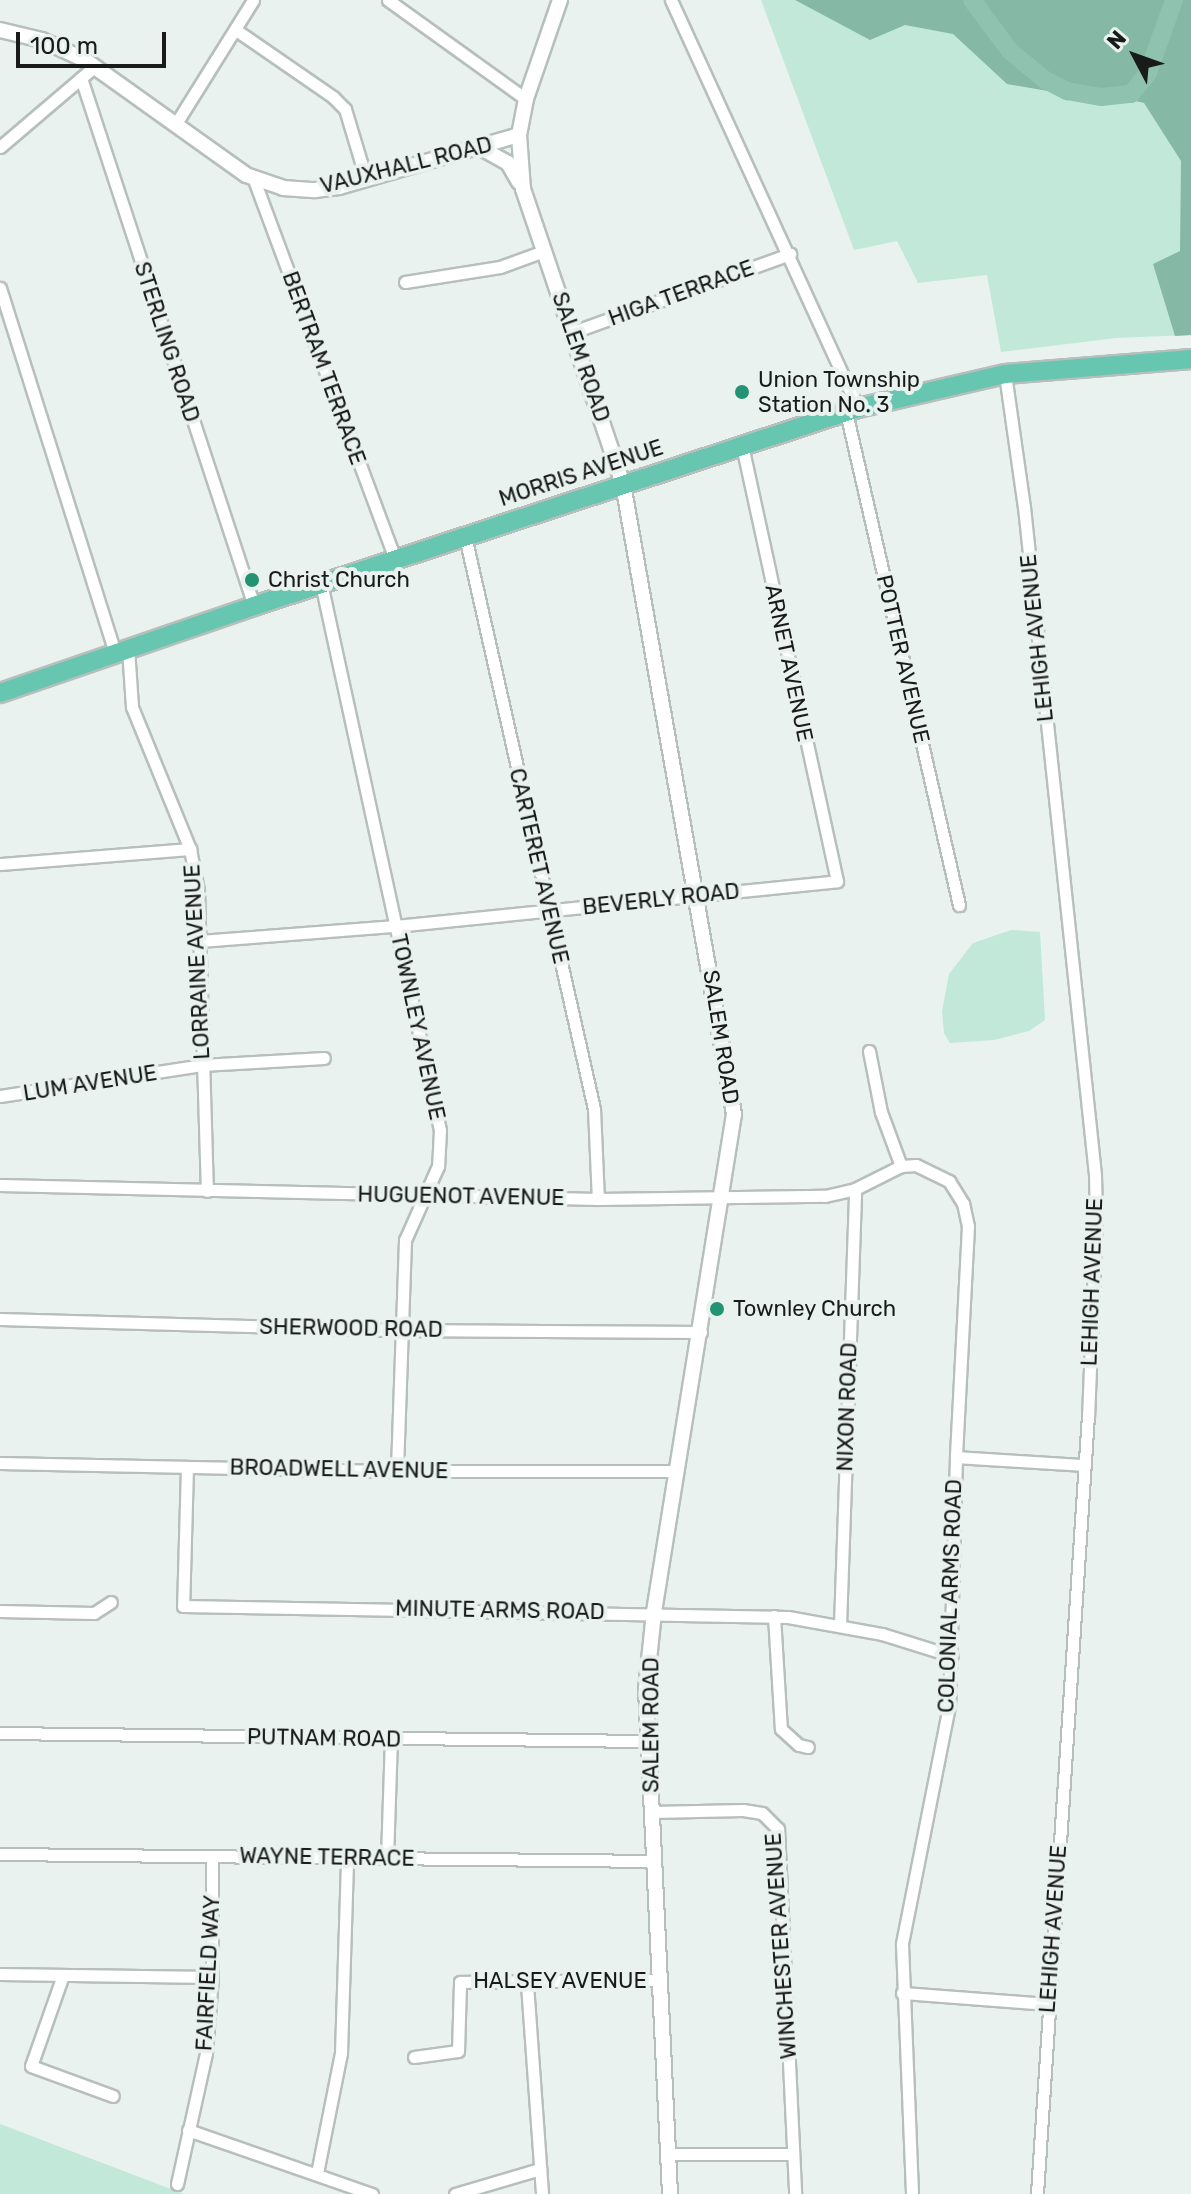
<!DOCTYPE html>
<style>
body{margin:0}
#map{position:relative;width:1191px;height:2194px;overflow:hidden;background:#e9f2ee;font-family:Rubik,sans-serif}
div>[style]{position:absolute}
[style*='--x']{left:calc(var(--x)*1px);top:calc(var(--y)*1px);width:calc(var(--w)*1px);rotate:calc(var(--a)*1deg)}
.green>*{inset:0;background:#c2e8d9}
.forest>*{inset:0;background:#85b9a6}
.river>*{height:18px;margin:-9px;padding:0 9px;transform-origin:9px;border-radius:9px;background:#8fc3b0}
.roads{filter:drop-shadow(2px 0 #b7bfbc) drop-shadow(-2px 0 #b7bfbc) drop-shadow(0 2px #b7bfbc) drop-shadow(0 -2px #b7bfbc)}
.minor>*{height:11px;margin:-5.5px;padding:0 5.5px;transform-origin:5.5px;border-radius:5.5px;background:#fff}
.tertiary>*{height:14px;margin:-7px;padding:0 7px;transform-origin:7px;border-radius:7px;background:#fff}
.primary>*{height:18px;margin:-9px;padding:0 9px;transform-origin:9px;border-radius:9px;background:#66c6b0}
.dots>*{width:22px;height:22px;translate:-50% -50%;box-sizing:border-box;border:4px solid #e9f2ee;border-radius:50%}
span{translate:-50% -50%;white-space:nowrap;text-align:center;line-height:1.15;-webkit-text-stroke:8px #e9f2ee;paint-order:stroke}
.street-label{font-size:22px;color:#181b1a}
.poi-label{font-size:22px;color:#181b1a}
.left{translate:0 -50%;text-align:left}
.north{position:absolute;left:1095px;top:16px;width:80px;height:80px;-webkit-text-stroke:6px #e9f2ee;paint-order:stroke;rotate:311deg;font-size:22px;font-weight:700;line-height:32px;text-align:center;color:#181b1a}
.north::after{content:'';display:block;margin:auto;width:28px;height:36px;background:#181b1a;clip-path:polygon(50% 0,100% 100%,50% 72%,0 100%)}
.scale{position:absolute;left:16px;top:32px;width:150px;height:36px;box-sizing:border-box;border:4px solid #181b1a;border-top:0;padding-left:10px;font-size:24px;line-height:28px;white-space:nowrap;color:#181b1a;-webkit-text-stroke:6px #e9f2ee;paint-order:stroke}
</style>
<div id="map">
<div class="green">
<div style="clip-path:polygon(761px 0,1191px 0,1191px 335px,1116px 338px,1001px 352px,987px 275px,918px 283px,897px 241px,854px 250px)"></div>
<div style="clip-path:polygon(1011px 930px,1040px 932px,1045px 1020px,1029px 1031px,994px 1040px,950px 1043px,944px 1033px,942px 1011px,949px 974px,973px 943px)"></div>
<div style="clip-path:polygon(0 2124px,184px 2194px,0 2194px)"></div>
</div>
<div class="forest">
<div style="clip-path:polygon(795px 0,1191px 0,1191px 335px,1175px 336px,1153px 264px,1180px 251px,1181px 161px,1144px 103px,1105px 94px,1071px 95px,1007px 84px,953px 34px,905px 25px,870px 40px)"></div>
</div>
<div class="river">
<div style="--x:972;--y:0;--w:64;--a:53.3"></div>
<div style="--x:1010;--y:51;--w:45;--a:39.6"></div>
<div style="--x:1045;--y:80;--w:25;--a:27"></div>
<div style="--x:1067;--y:91;--w:35;--a:10"></div>
<div style="--x:1101;--y:97;--w:30;--a:-6"></div>
<div style="--x:1131;--y:94;--w:27;--a:-51"></div>
<div style="--x:1148;--y:73;--w:77;--a:-70.4"></div>
</div>
<div class="roads">
<div class="minor">
<div style="--x:388;--y:0;--w:170;--a:35.7"></div>
<div style="--x:671;--y:0;--w:449;--a:65.4"></div>
<div style="--x:236;--y:30;--w:118;--a:34.6"></div>
<div style="--x:333;--y:97;--w:17;--a:45"></div>
<div style="--x:345;--y:109;--w:73;--a:73.3"></div>
<div style="--x:81;--y:78;--w:556;--a:71.86"></div>
<div style="--x:175;--y:125;--w:147;--a:-58"></div>
<div style="--x:0;--y:147;--w:123;--a:-40.4"></div>
<div style="--x:253;--y:177;--w:408;--a:69.6"></div>
<div style="--x:405;--y:282;--w:96;--a:-9"></div>
<div style="--x:500;--y:267;--w:47;--a:-20"></div>
<div style="--x:0;--y:288;--w:382;--a:72.5"></div>
<div style="--x:573;--y:332;--w:231;--a:-19.8"></div>
<div style="--x:1005;--y:374;--w:134;--a:81.9"></div>
<div style="--x:1024;--y:507;--w:672;--a:83.93"></div>
<div style="--x:1095;--y:1175;--w:44;--a:88.7"></div>
<div style="--x:1096;--y:1219;--w:196;--a:92.3"></div>
<div style="--x:1088;--y:1415;--w:781;--a:93.75"></div>
<div style="--x:846;--y:412;--w:506;--a:77.09"></div>
<div style="--x:465;--y:536;--w:587;--a:77.31"></div>
<div style="--x:594;--y:1109;--w:90;--a:87.5"></div>
<div style="--x:321;--y:583;--w:560;--a:77.73"></div>
<div style="--x:440;--y:1130;--w:36;--a:93"></div>
<div style="--x:438;--y:1166;--w:81;--a:114"></div>
<div style="--x:405;--y:1240;--w:231;--a:92"></div>
<div style="--x:128;--y:648;--w:59;--a:86.1"></div>
<div style="--x:132;--y:707;--w:153;--a:67.8"></div>
<div style="--x:190;--y:849;--w:42;--a:79"></div>
<div style="--x:198;--y:890;--w:301;--a:88.3"></div>
<div style="--x:0;--y:864;--w:191;--a:-4.5"></div>
<div style="--x:199;--y:941;--w:198;--a:-4.4"></div>
<div style="--x:396;--y:926;--w:443;--a:-5.8"></div>
<div style="--x:837;--y:881;--w:446;--a:-102.3"></div>
<div style="--x:869;--y:1051;--w:62;--a:78.9"></div>
<div style="--x:881;--y:1112;--w:58;--a:69.7"></div>
<div style="--x:0;--y:1096;--w:204;--a:-8.7"></div>
<div style="--x:202;--y:1065;--w:122;--a:-3.3"></div>
<div style="--x:0;--y:1185;--w:598;--a:1.34"></div>
<div style="--x:598;--y:1199;--w:227;--a:-0.8"></div>
<div style="--x:825;--y:1196;--w:31;--a:-13"></div>
<div style="--x:855;--y:1189;--w:51;--a:-26.6"></div>
<div style="--x:901;--y:1166;--w:15;--a:-4"></div>
<div style="--x:916;--y:1165;--w:37;--a:26"></div>
<div style="--x:949;--y:1181;--w:26;--a:58"></div>
<div style="--x:963;--y:1203;--w:24;--a:78"></div>
<div style="--x:968;--y:1226;--w:231;--a:93"></div>
<div style="--x:956;--y:1457;--w:249;--a:91.6"></div>
<div style="--x:949;--y:1706;--w:243;--a:101.2"></div>
<div style="--x:902;--y:1944;--w:250;--a:87.7"></div>
<div style="--x:0;--y:1319;--w:400;--a:1.6"></div>
<div style="--x:400;--y:1330;--w:301;--a:0.4"></div>
<div style="--x:956;--y:1457;--w:128;--a:3.6"></div>
<div style="--x:0;--y:1463;--w:397;--a:1.2"></div>
<div style="--x:397;--y:1471;--w:280;--a:0"></div>
<div style="--x:187;--y:1467;--w:139;--a:91.6"></div>
<div style="--x:183;--y:1606;--w:605;--a:1.04"></div>
<div style="--x:788;--y:1617;--w:96;--a:10.3"></div>
<div style="--x:882;--y:1634;--w:73;--a:17.4"></div>
<div style="--x:0;--y:1611;--w:94;--a:1.2"></div>
<div style="--x:94;--y:1613;--w:20;--a:-33"></div>
<div style="--x:774;--y:1616;--w:113;--a:86.5"></div>
<div style="--x:781;--y:1729;--w:24;--a:42"></div>
<div style="--x:799;--y:1745;--w:9;--a:13"></div>
<div style="--x:840;--y:1625;--w:436;--a:-88"></div>
<div style="--x:0;--y:1733;--w:648;--a:0.71"></div>
<div style="--x:652;--y:1812;--w:91;--a:-1.3"></div>
<div style="--x:743;--y:1810;--w:19;--a:9"></div>
<div style="--x:762;--y:1813;--w:23;--a:45"></div>
<div style="--x:778;--y:1829;--w:365;--a:87.3"></div>
<div style="--x:0;--y:1854;--w:654;--a:0.61"></div>
<div style="--x:387;--y:1858;--w:119;--a:-88.1"></div>
<div style="--x:0;--y:1974;--w:212;--a:0.8"></div>
<div style="--x:63;--y:1975;--w:96;--a:109.4"></div>
<div style="--x:31;--y:2066;--w:87;--a:20.1"></div>
<div style="--x:531;--y:1979;--w:6;--a:129"></div>
<div style="--x:527;--y:1984;--w:211;--a:85.9"></div>
<div style="--x:902;--y:1993;--w:147;--a:4.3"></div>
<div style="--x:414;--y:2057;--w:44;--a:-7.8"></div>
<div style="--x:458;--y:2051;--w:69;--a:-88.3"></div>
<div style="--x:460;--y:1982;--w:200;--a:-0.6"></div>
<div style="--x:188;--y:2130;--w:195;--a:19.2"></div>
<div style="--x:669;--y:2154;--w:124;--a:0"></div>
<div style="--x:317;--y:2173;--w:122;--a:-78.7"></div>
<div style="--x:341;--y:2053;--w:196;--a:-88.2"></div>
<div style="--x:177;--y:2184;--w:134;--a:-77.5"></div>
<div style="--x:206;--y:2053;--w:76;--a:-85.5"></div>
<div style="--x:212;--y:1977;--w:121;--a:-90"></div>
<div style="--x:455;--y:2194;--w:89;--a:-16.4"></div>
</div>
<div class="tertiary">
<div style="--x:560;--y:0;--w:105;--a:109"></div>
<div style="--x:526;--y:99;--w:37;--a:101"></div>
<div style="--x:519;--y:135;--w:54;--a:85.8"></div>
<div style="--x:523;--y:189;--w:311;--a:71.3"></div>
<div style="--x:623;--y:484;--w:640;--a:80.01"></div>
<div style="--x:734;--y:1114;--w:504;--a:99.13"></div>
<div style="--x:654;--y:1612;--w:77;--a:95.9"></div>
<div style="--x:646;--y:1689;--w:506;--a:87.28"></div>
<div style="--x:0;--y:30;--w:43;--a:13.4"></div>
<div style="--x:42;--y:40;--w:47;--a:24.9"></div>
<div style="--x:85;--y:60;--w:198;--a:35.5"></div>
<div style="--x:246;--y:175;--w:39;--a:19"></div>
<div style="--x:283;--y:188;--w:32;--a:4"></div>
<div style="--x:315;--y:190;--w:24;--a:-7"></div>
<div style="--x:339;--y:187;--w:187;--a:-16.1"></div>
<div style="--x:479;--y:147;--w:33;--a:29"></div>
<div style="--x:508;--y:163;--w:22;--a:60"></div>
</div>
<div class="primary">
<div style="--x:0;--y:693;--w:268;--a:-18.9"></div>
<div style="--x:254;--y:606;--w:636;--a:-18.15"></div>
<div style="--x:858;--y:408;--w:151;--a:-13"></div>
<div style="--x:1005;--y:374;--w:187;--a:-4.6"></div>
</div>
</div>
<div class="dots">
<div style="left:742px;top:392px;background:#239374"></div>
<div style="left:252px;top:580px;background:#239374"></div>
<div style="left:717px;top:1309px;background:#239374"></div>
</div>
<div class="street-label">
<span style="left:406px;top:165px;rotate:-14deg">VAUXHALL ROAD</span>
<span style="left:681px;top:293px;rotate:-20deg">HIGA TERRACE</span>
<span style="left:167px;top:342px;rotate:72deg">STERLING ROAD</span>
<span style="left:581px;top:357px;rotate:71deg">SALEM ROAD</span>
<span style="left:324px;top:368px;rotate:70deg">BERTRAM TERRACE</span>
<span style="left:581px;top:473px;rotate:-18deg">MORRIS AVENUE</span>
<span style="left:1037px;top:638px;rotate:-96deg">LEHIGH AVENUE</span>
<span style="left:903px;top:659px;rotate:77deg">POTTER AVENUE</span>
<span style="left:789px;top:663px;rotate:78deg">ARNET AVENUE</span>
<span style="left:539px;top:866px;rotate:77deg">CARTERET AVENUE</span>
<span style="left:661px;top:899px;rotate:-6deg">BEVERLY ROAD</span>
<span style="left:197px;top:962px;rotate:-93deg">LORRAINE AVENUE</span>
<span style="left:418px;top:1027px;rotate:78deg">TOWNLEY AVENUE</span>
<span style="left:721px;top:1037px;rotate:81deg">SALEM ROAD</span>
<span style="left:90px;top:1083px;rotate:-9deg">LUM AVENUE</span>
<span style="left:461px;top:1196px;rotate:1deg">HUGUENOT AVENUE</span>
<span style="left:1092px;top:1282px;rotate:-88deg">LEHIGH AVENUE</span>
<span style="left:351px;top:1328px;rotate:1deg">SHERWOOD ROAD</span>
<span style="left:847px;top:1407px;rotate:-88deg">NIXON ROAD</span>
<span style="left:339px;top:1469px;rotate:1deg">BROADWELL AVENUE</span>
<span style="left:950px;top:1596px;rotate:-88deg">COLONIAL ARMS ROAD</span>
<span style="left:500px;top:1610px;rotate:1deg">MINUTE ARMS ROAD</span>
<span style="left:651px;top:1725px;rotate:-90deg">SALEM ROAD</span>
<span style="left:324px;top:1738px;rotate:1deg">PUTNAM ROAD</span>
<span style="left:327px;top:1857px;rotate:1deg">WAYNE TERRACE</span>
<span style="left:1053px;top:1929px;rotate:-86deg">LEHIGH AVENUE</span>
<span style="left:781px;top:1946px;rotate:-94deg">WINCHESTER AVENUE</span>
<span style="left:208px;top:1973px;rotate:-87deg">FAIRFIELD WAY</span>
<span style="left:560px;top:1981px">HALSEY AVENUE</span>
</div>
<div class="poi-label">
<span class="left" style="left:758px;top:392px">Union Township<br>Station No. 3</span>
<span class="left" style="left:268px;top:580px">Christ Church</span>
<span class="left" style="left:733px;top:1309px">Townley Church</span>
</div>
<div class="north">N</div>
<div class="scale">100 m</div>
</div>
